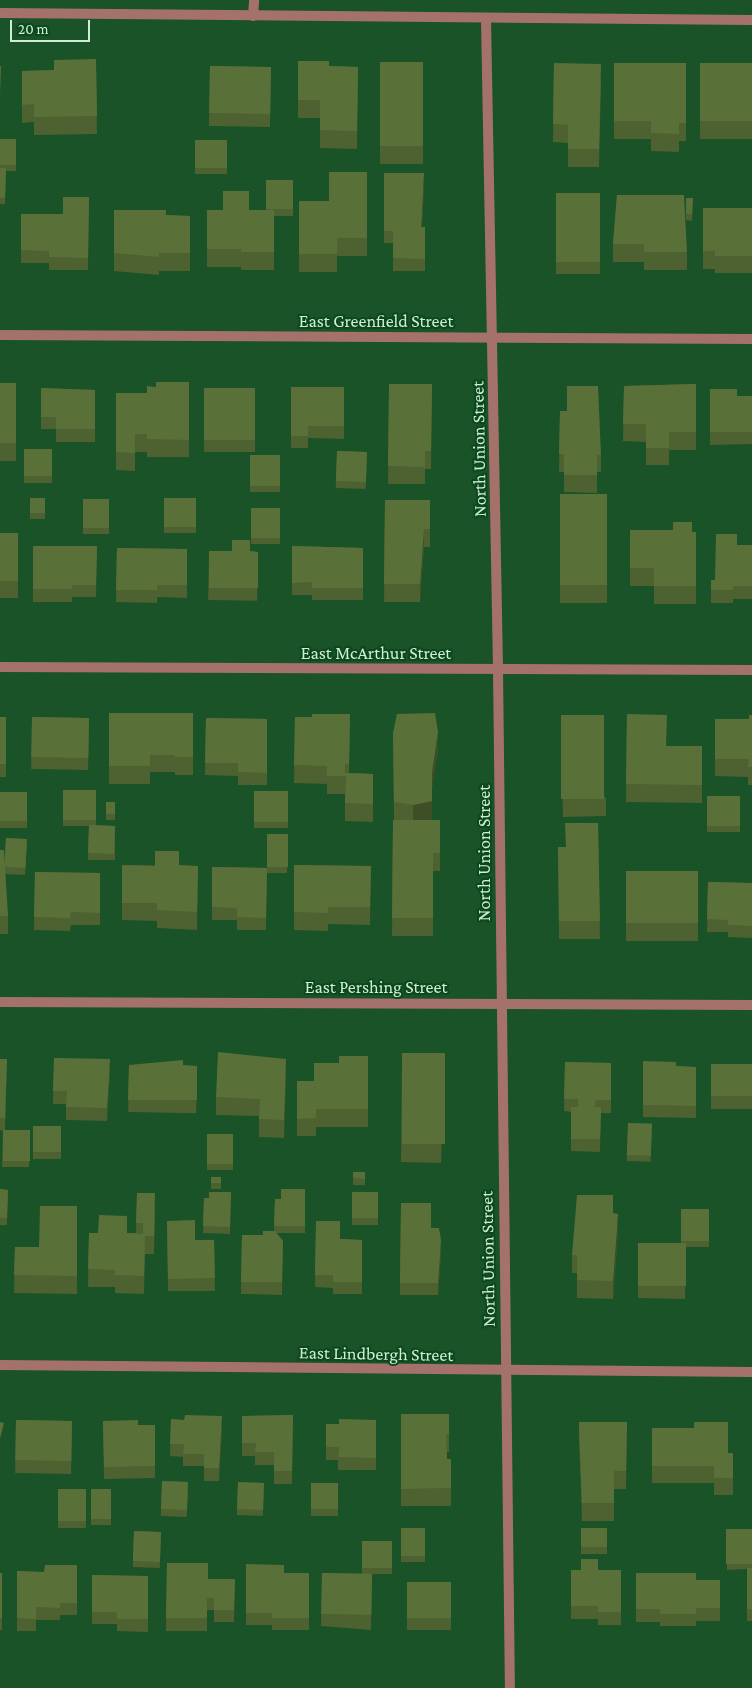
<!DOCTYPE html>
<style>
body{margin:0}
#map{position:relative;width:752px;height:1688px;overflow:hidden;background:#195327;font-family:"Crimson Pro",serif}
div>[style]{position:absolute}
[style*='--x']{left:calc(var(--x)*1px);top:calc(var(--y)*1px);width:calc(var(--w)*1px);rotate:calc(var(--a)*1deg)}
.service>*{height:10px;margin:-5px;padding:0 5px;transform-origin:5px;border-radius:5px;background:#a5726b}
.minor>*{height:10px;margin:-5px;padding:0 5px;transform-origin:5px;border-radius:5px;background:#a5726b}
.wall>*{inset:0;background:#4d6131;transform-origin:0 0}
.shaded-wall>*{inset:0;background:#3e4f28}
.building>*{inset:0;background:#597139;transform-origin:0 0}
span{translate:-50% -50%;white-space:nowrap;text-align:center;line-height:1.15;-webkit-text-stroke:4px #0b481d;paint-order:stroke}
.street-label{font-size:18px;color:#d1eed4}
.scale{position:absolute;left:10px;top:20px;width:80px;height:22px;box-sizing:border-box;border:2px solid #d1eed4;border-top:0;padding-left:6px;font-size:15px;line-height:18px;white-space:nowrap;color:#d1eed4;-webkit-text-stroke:4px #0b481d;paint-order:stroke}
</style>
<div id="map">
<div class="service">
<div style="--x:253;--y:16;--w:16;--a:-86"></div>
</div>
<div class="minor">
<div style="--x:0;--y:13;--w:752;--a:0.53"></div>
<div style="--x:486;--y:19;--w:650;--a:88.94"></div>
<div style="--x:498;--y:669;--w:1019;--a:89.33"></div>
<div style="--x:0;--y:335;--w:752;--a:0.3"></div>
<div style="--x:0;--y:667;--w:752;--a:0.23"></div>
<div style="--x:0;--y:1002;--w:752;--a:0.23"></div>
<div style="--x:0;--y:1365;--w:752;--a:0.53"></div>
</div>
<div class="wall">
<div style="clip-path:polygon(96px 59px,97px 134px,34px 135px,34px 122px,22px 123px,22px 71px,54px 70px)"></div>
<div style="clip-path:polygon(298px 61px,329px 66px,358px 67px,357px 149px,320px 148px,320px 118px,298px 118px)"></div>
<div style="left:380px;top:62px;width:43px;height:102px"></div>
<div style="clip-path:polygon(554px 63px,601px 81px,599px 167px,568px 167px,568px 143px,553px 142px)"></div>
<div style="clip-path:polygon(614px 63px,686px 63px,686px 141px,679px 141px,679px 152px,651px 151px,651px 139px,614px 139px)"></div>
<div style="left:700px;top:63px;width:52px;height:76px"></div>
<div style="left:210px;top:66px;width:61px;height:60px;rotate:1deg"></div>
<div style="clip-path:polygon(0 139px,16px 139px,16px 171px,6px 171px,5px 204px,0 204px)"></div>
<div style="left:195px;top:140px;width:32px;height:34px"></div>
<div style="clip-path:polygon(367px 172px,367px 256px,337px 256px,337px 272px,299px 272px,299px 201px,329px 201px)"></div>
<div style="clip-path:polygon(384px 173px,424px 186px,422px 227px,425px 227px,425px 271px,393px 271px,393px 243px,384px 243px)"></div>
<div style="clip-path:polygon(266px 180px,293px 180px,293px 216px,274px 216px,274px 270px,241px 270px,241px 267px,207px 267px,207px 210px,266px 210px)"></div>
<div style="left:556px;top:193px;width:44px;height:81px"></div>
<div style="clip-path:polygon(617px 195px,687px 252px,687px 270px,644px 270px,644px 262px,613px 262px,613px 244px)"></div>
<div style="clip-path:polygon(89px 197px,88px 270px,49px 270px,49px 263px,21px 263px,21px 214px,63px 214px)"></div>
<div style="clip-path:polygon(686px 198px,693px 198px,692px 221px,686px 220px)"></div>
<div style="clip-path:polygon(703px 208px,752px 208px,752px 273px,715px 273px,715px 269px,703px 269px)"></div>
<div style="clip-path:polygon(114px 210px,166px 215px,190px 216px,190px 271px,159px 271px,159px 275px,114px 271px)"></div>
<div style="clip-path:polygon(189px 382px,189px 457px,147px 457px,147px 452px,135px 452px,135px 471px,116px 470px,116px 393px,147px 393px,156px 387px)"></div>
<div style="left:0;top:383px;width:16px;height:78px"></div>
<div style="clip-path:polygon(389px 384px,432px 384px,431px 469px,425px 469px,425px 484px,388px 484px)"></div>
<div style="clip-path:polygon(696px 384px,696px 450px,669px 450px,669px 465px,646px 465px,646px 442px,623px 441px,624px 386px)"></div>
<div style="clip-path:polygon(291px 387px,344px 387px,344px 439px,308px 438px,308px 448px,291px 448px)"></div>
<div style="clip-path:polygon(41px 388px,95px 390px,95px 442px,56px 442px,56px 429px,41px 429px)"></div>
<div style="left:204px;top:388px;width:51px;height:64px"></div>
<div style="clip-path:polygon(710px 389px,737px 396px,752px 396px,752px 444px,710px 445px)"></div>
<div style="clip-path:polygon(560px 411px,601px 455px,601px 472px,597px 472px,597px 493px,564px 492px,564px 472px,559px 472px)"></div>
<div style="left:52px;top:449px;width:34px;height:28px;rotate:90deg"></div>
<div style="left:337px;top:451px;width:30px;height:37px;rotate:2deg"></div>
<div style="left:250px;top:455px;width:30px;height:37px"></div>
<div style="left:560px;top:494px;width:47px;height:109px"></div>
<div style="left:30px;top:498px;width:15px;height:21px"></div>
<div style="left:164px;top:498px;width:32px;height:35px"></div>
<div style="left:83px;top:499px;width:26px;height:35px"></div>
<div style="clip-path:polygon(385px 500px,430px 500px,430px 547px,424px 547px,420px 602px,384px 602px)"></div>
<div style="left:251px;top:508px;width:29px;height:36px"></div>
<div style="clip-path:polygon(630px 530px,696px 532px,696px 604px,654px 604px,654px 586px,630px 586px)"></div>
<div style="left:0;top:533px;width:18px;height:65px"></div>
<div style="clip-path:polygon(737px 545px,752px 545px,752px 599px,733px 599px,733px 603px,711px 603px,711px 580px,715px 580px)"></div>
<div style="clip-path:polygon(33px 546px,97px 546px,96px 597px,72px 597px,72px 602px,33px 602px)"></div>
<div style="clip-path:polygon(292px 546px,363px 548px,363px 600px,312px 600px,312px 595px,292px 595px)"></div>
<div style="clip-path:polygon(117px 548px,187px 549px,187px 598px,157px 597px,157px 603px,116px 602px)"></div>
<div style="left:209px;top:551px;width:49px;height:49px;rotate:1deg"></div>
<div style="clip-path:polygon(109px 713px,193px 713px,193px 775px,175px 775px,175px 772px,150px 772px,150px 784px,109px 784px)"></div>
<div style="clip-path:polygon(350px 714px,349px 773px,373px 774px,373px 822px,345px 821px,345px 794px,327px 794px,327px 784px,294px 783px,295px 717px,312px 717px)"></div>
<div style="clip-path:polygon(627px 714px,667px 746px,702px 746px,702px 803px,626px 802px)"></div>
<div style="clip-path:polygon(561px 715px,606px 799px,606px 816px,563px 817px)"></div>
<div style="clip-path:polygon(752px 715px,752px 785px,748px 785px,748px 777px,715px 776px,715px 719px,749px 719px)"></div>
<div style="left:0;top:717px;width:6px;height:60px"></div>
<div style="left:32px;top:717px;width:57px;height:52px;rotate:1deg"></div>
<div style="clip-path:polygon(206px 718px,267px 719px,267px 785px,238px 785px,238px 776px,205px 775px)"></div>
<div style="clip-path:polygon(393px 733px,438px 750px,432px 788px,432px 819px,426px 820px,440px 820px,440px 871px,433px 871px,433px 936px,392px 936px,393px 820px,399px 820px,394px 820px)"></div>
<div style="clip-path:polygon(63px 790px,96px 790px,96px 825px,115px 826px,115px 860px,88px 860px,89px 826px,63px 826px)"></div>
<div style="left:254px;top:791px;width:34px;height:37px"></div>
<div style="left:0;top:792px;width:27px;height:36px"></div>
<div style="left:707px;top:796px;width:33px;height:36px"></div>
<div style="left:106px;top:802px;width:9px;height:18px"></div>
<div style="clip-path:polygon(598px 823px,600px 939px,559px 939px,558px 847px,565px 847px)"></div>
<div style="clip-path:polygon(288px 834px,287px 873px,267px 873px,266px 930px,237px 930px,237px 920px,212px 920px,212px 867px,267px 868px)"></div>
<div style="left:6px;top:838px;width:21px;height:36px;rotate:3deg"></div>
<div style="clip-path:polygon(0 850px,8px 916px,8px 934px,0 934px)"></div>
<div style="clip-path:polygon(122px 865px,198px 866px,197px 930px,157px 928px,157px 921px,122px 920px)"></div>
<div style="clip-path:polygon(294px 865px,371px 866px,370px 925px,328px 924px,328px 931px,294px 930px)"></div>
<div style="left:626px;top:871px;width:72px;height:70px"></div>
<div style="clip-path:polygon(35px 872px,100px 873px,100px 925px,71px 925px,70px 931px,34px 930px)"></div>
<div style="clip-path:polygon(708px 882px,752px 883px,752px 938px,728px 937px,728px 932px,707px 932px)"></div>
<div style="clip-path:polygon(402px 1053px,445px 1071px,441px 1163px,401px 1162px)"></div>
<div style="clip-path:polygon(368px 1056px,368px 1127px,316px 1127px,316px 1136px,297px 1136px,297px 1081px,314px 1081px,339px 1063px)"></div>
<div style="clip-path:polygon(54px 1058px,110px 1071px,107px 1121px,66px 1120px,66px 1104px,53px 1104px)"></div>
<div style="clip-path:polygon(0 1059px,7px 1059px,5px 1130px,30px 1130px,29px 1167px,2px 1167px,3px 1131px,0 1130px)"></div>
<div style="clip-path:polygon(643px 1061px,676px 1066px,696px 1067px,696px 1118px,643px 1117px)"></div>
<div style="clip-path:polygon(565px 1062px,611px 1063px,611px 1113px,601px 1113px,600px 1152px,571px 1151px,571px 1112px,564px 1111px)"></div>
<div style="left:711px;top:1064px;width:41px;height:45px"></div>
<div style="left:129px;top:1065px;width:68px;height:47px;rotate:1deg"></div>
<div style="clip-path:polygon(286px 1076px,284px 1138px,259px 1137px,259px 1116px,216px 1115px,216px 1097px)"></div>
<div style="left:628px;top:1123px;width:24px;height:38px;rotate:2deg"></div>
<div style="left:33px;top:1126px;width:28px;height:33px"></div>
<div style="left:207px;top:1134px;width:26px;height:36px"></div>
<div style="left:353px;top:1172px;width:12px;height:13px"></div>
<div style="left:211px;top:1177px;width:10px;height:12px"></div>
<div style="clip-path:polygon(0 1189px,8px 1190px,7px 1225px,0 1225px)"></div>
<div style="clip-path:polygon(305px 1189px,305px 1233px,276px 1233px,283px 1241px,282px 1295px,241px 1294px,242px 1235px,263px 1235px,274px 1231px,275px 1199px,281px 1199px)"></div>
<div style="clip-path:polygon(231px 1192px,230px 1234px,203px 1233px,204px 1198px,209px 1198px)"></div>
<div style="left:352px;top:1192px;width:26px;height:33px"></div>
<div style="clip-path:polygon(137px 1193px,155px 1211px,154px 1254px,145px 1254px,144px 1294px,115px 1293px,115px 1287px,88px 1287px,89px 1233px,136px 1233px)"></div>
<div style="clip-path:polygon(401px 1203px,431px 1228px,441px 1252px,438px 1295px,400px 1295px)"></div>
<div style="clip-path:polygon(77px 1206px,77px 1294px,14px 1293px,15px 1247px,39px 1247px)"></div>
<div style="clip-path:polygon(681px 1209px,709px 1209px,709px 1247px,686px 1247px,685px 1299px,638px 1298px,638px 1243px,681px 1243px)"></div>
<div style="clip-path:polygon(613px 1213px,618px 1231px,613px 1299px,577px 1298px,577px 1273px,572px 1273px,572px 1255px)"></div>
<div style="clip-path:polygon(167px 1221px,195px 1240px,214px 1240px,215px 1291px,168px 1291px)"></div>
<div style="clip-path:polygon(316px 1221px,340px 1239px,362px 1240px,362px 1294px,333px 1294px,333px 1288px,315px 1287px)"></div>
<div style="clip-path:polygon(401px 1414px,449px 1414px,449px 1452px,447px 1452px,447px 1459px,451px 1459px,451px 1506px,401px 1506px)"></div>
<div style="clip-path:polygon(293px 1415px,292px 1484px,274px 1484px,274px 1465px,255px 1465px,255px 1456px,242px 1456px,242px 1416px)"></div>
<div style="clip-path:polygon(171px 1419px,222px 1428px,219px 1481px,204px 1481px,204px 1466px,183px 1466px,183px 1457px,170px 1456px)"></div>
<div style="left:16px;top:1420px;width:56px;height:53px;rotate:1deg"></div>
<div style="clip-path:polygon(376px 1420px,376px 1470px,338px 1470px,338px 1460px,326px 1460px,326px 1424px,339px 1424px)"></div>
<div style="clip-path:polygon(103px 1421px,138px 1425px,155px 1425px,155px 1478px,104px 1479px)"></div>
<div style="left:0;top:1422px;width:4px;height:51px;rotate:14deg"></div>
<div style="clip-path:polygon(579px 1422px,627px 1422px,626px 1489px,614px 1489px,614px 1521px,582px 1521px,579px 1440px)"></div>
<div style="clip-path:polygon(652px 1428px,728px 1453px,733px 1453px,733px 1495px,714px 1495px,714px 1483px,652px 1483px)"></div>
<div style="left:162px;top:1481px;width:26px;height:35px;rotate:2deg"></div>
<div style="left:238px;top:1482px;width:26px;height:33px;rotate:2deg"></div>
<div style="left:311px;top:1483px;width:27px;height:33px"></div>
<div style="left:58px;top:1489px;width:28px;height:39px"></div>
<div style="left:91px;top:1489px;width:20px;height:36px"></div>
<div style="left:401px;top:1528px;width:24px;height:34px"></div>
<div style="left:581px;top:1528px;width:26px;height:26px"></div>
<div style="clip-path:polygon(726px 1529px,752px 1529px,752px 1621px,747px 1621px,747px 1569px,727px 1570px)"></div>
<div style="left:134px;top:1531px;width:27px;height:36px;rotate:2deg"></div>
<div style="clip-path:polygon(362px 1541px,392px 1541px,392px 1574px,372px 1574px,371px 1630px,321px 1626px,322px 1573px,362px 1574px)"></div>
<div style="clip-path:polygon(167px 1563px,208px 1579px,235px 1579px,234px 1622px,214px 1622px,214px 1610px,207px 1610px,207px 1631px,166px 1631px)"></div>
<div style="clip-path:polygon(246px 1564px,284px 1573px,309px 1573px,309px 1630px,272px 1630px,272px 1625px,246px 1625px)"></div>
<div style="clip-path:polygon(77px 1565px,77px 1615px,60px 1615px,60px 1620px,36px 1620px,36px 1631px,17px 1631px,17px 1571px,44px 1572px)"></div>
<div style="clip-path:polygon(571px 1570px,621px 1570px,621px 1625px,598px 1625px,598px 1619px,571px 1619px)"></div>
<div style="left:0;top:1573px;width:2px;height:57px"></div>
<div style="clip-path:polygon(636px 1573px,696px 1580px,720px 1580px,720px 1621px,696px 1621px,696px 1626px,660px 1626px,660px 1622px,636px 1622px)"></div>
<div style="clip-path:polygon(92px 1575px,148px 1576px,148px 1632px,117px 1631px,117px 1624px,92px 1624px)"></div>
<div style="left:407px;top:1582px;width:44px;height:48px"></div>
</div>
<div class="shaded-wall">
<div style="clip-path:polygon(424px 173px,424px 186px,421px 239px,421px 227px)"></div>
<div style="clip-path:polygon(424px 529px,424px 547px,420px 602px,420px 584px)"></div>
<div style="clip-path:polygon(438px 732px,438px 750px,432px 790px,432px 772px)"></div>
<div style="clip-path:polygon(432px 801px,432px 819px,413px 823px,413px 805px)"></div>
<div style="clip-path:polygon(445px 1053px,445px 1071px,441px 1163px,441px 1145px)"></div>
<div style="clip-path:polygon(110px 1059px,110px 1071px,107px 1121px,107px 1108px)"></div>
<div style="clip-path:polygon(286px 1059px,286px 1076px,284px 1138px,284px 1120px)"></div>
<div style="clip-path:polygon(618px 1214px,618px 1231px,613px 1299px,613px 1281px)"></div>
<div style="clip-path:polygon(441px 1240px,441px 1252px,438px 1295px,438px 1283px)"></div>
<div style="clip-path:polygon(222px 1416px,222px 1428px,219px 1481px,219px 1468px)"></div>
</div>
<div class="building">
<div style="clip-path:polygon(96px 59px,97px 116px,34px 117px,34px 104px,22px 105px,22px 71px,54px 70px,54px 60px)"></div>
<div style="clip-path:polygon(298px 61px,329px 61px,329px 66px,358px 67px,357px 131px,320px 130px,320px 100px,298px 100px)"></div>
<div style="left:380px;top:62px;width:43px;height:84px"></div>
<div style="clip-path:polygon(554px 63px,601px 64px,599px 149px,568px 149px,568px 125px,553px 124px)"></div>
<div style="clip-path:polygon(614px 63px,686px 63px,686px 123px,679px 123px,679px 134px,651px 133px,651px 121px,614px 121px)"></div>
<div style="left:700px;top:63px;width:52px;height:58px"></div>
<div style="clip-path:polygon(0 66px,1px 66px,0 94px)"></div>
<div style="left:210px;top:66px;width:61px;height:47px;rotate:1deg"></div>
<div style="left:0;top:139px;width:16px;height:26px"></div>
<div style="left:195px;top:140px;width:32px;height:28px"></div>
<div style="clip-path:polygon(0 168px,6px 168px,5px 198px,0 198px)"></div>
<div style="clip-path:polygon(329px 172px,367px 172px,367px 238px,337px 238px,337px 254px,299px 254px,299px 201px,329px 201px)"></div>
<div style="clip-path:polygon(384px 173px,424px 173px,421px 227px,425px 227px,425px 259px,393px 258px,393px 231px,384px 231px)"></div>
<div style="left:266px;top:180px;width:27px;height:29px"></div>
<div style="clip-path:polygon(223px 191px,249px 191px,249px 210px,274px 210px,274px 252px,241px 252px,241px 249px,207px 249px,207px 210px,223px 210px)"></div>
<div style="left:556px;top:193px;width:44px;height:69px"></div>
<div style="clip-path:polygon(617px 195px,684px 195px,687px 252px,644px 252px,644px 244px,613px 244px)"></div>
<div style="clip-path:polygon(63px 197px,89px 197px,88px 258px,49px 257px,49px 251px,21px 250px,21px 214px,63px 214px)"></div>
<div style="clip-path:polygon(686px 198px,693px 198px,692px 214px,686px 214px)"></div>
<div style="clip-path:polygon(703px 208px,752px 208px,752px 256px,715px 256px,715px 251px,703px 251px)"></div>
<div style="clip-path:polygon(114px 210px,166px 210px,166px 215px,190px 216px,190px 253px,159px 253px,159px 257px,114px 253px)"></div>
<div style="clip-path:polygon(156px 382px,189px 382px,189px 440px,147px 439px,147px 434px,135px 434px,135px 453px,116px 452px,116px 393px,147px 393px,147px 386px,156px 387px)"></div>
<div style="left:0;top:383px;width:16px;height:60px"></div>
<div style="clip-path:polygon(389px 384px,432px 384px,431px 451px,425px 451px,425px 467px,388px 466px)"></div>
<div style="clip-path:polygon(696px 384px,696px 432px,669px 432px,669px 448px,646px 448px,646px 424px,623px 424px,624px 386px)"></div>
<div style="clip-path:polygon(567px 386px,598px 386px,601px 455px,597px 455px,597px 475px,564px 475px,564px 454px,559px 454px,560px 411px,567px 411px)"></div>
<div style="clip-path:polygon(291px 387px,344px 387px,344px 426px,308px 426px,308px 436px,291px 436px)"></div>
<div style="clip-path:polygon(41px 388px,95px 390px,95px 429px,56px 429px,56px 417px,41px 417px)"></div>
<div style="left:204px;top:388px;width:51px;height:52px"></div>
<div style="clip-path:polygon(710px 389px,737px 389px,737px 396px,752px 396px,752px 432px,710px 432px)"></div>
<div style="left:52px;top:449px;width:27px;height:28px;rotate:90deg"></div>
<div style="left:337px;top:451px;width:30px;height:30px;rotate:2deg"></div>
<div style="left:250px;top:455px;width:30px;height:31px"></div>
<div style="left:560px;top:494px;width:47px;height:91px"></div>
<div style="left:30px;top:498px;width:15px;height:15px"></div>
<div style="left:164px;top:498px;width:32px;height:29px"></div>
<div style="left:83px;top:499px;width:26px;height:29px"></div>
<div style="clip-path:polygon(385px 500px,430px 500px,430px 529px,424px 529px,420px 584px,384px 584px)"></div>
<div style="left:251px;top:508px;width:29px;height:30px"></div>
<div style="clip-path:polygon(673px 522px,692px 522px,692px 532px,696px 532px,696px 586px,654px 586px,654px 568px,630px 568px,630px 530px,673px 530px)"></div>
<div style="left:0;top:533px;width:18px;height:48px"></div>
<div style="clip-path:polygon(716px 534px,737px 534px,737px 545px,752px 545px,752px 586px,733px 586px,733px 590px,711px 590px,711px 580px,715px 580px)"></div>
<div style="clip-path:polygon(232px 540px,250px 540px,250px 551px,258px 552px,258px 588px,209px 588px,209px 551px,232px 551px)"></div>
<div style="clip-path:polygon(33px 546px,97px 546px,96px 585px,72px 585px,72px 589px,33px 589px)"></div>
<div style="clip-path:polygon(292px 546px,363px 548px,363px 588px,312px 588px,312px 582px,292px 583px)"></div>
<div style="clip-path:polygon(117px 548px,187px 549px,187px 585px,157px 585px,157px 590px,116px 590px)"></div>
<div style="clip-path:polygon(109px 713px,193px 713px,193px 757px,175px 757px,175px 755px,150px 755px,150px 766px,109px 766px)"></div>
<div style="clip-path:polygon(435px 713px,438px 732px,432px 772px,432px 801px,413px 805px,394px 802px,393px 733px,397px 714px)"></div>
<div style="clip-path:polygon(312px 714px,350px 714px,349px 764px,345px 764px,345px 773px,373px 774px,373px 804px,345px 803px,346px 776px,327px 776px,327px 766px,294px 765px,295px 717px,312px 717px)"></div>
<div style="clip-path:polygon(627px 714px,667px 715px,666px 746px,702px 746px,702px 785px,626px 784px)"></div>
<div style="left:561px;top:715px;width:43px;height:84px"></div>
<div style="clip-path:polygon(749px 715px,752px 715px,752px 767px,748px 767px,749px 759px,715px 759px,715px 719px,749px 719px)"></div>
<div style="left:0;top:717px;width:6px;height:47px"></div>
<div style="left:32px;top:717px;width:57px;height:40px;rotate:1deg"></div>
<div style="clip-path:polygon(206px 718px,267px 719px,267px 773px,238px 772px,238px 763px,205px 763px)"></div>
<div style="left:63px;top:790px;width:33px;height:30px"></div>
<div style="left:254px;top:791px;width:34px;height:31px"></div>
<div style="left:0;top:792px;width:27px;height:29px"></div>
<div style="left:707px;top:796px;width:33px;height:30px"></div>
<div style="left:106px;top:802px;width:9px;height:12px"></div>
<div style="clip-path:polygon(393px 820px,440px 820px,440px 853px,433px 853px,433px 918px,392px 918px)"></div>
<div style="clip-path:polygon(565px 823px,598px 823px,600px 921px,559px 921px,558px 847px,566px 847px)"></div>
<div style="left:89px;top:825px;width:26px;height:28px;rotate:2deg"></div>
<div style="left:267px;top:834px;width:21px;height:33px"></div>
<div style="left:6px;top:838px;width:21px;height:29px;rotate:3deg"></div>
<div style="clip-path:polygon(0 850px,4px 850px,8px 916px,0 916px)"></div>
<div style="clip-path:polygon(155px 851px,179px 851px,179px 865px,198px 866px,197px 912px,157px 910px,157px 903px,122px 903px,122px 865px,155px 866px)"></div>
<div style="clip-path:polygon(294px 865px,371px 866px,370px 907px,328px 907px,328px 913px,294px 912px)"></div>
<div style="clip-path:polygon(212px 867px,267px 868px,266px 918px,237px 917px,237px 908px,212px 907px)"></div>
<div style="left:626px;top:871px;width:72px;height:52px"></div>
<div style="clip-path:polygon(35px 872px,100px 873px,100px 913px,71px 912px,70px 918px,34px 917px)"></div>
<div style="clip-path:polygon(708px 882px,752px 883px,752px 926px,728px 925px,728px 920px,707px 919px)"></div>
<div style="clip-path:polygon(218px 1052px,286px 1059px,284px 1120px,259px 1119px,260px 1099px,216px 1097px)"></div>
<div style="left:402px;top:1053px;width:43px;height:91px"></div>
<div style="clip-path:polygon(339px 1056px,368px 1056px,368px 1109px,316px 1109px,316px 1118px,297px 1119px,297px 1081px,314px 1081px,314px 1063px,339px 1063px)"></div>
<div style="clip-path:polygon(54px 1058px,110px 1059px,107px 1108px,66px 1107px,67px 1091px,53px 1091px)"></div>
<div style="clip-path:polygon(0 1059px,7px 1059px,5px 1118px,0 1118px)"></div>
<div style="clip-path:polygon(183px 1060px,183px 1065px,197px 1066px,197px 1100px,128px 1100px,129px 1065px)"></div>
<div style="clip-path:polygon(643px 1061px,676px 1062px,676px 1066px,696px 1067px,696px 1106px,643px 1105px)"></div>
<div style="clip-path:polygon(565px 1062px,611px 1063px,611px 1100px,595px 1100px,595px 1107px,601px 1107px,600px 1139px,571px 1139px,571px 1107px,578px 1107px,578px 1099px,564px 1099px)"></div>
<div style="left:711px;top:1064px;width:41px;height:32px"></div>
<div style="left:628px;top:1123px;width:24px;height:32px;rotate:2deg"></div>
<div style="left:33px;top:1126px;width:28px;height:26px"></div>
<div style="left:3px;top:1130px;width:27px;height:31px"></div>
<div style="left:207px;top:1134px;width:26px;height:30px"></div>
<div style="clip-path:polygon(353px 1172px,365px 1172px,365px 1179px,353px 1178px)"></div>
<div style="left:211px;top:1177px;width:10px;height:6px"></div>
<div style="clip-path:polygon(0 1189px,8px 1190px,7px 1218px,0 1218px)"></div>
<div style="clip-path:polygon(281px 1189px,305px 1189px,305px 1226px,274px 1226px,275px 1199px,281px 1199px)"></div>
<div style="clip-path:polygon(209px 1192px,231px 1192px,230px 1227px,203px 1226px,204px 1198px,209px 1198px)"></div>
<div style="left:352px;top:1192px;width:26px;height:26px"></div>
<div style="clip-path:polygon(137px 1193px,155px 1193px,154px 1236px,145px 1236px,144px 1276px,115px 1275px,115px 1270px,88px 1269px,89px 1233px,98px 1233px,99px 1215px,127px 1216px,127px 1233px,143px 1234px,143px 1223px,136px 1223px)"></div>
<div style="clip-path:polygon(577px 1195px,613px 1195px,613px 1213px,618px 1214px,613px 1281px,577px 1280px,577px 1255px,572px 1255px)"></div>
<div style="clip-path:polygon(401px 1203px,431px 1203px,431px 1228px,439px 1228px,441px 1240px,438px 1283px,400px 1283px)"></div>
<div style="clip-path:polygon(40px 1206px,77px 1206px,77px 1276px,14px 1275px,15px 1247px,39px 1247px)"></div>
<div style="left:681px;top:1209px;width:28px;height:32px"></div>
<div style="clip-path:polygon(195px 1220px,195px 1240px,214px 1240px,215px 1278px,168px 1279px,167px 1221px)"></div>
<div style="clip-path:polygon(316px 1221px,340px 1221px,340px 1239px,362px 1240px,362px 1282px,333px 1282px,333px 1275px,315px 1275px)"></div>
<div style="clip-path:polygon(263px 1231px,275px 1231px,283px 1241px,282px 1282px,241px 1282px,242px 1235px,263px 1235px)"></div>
<div style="left:638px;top:1243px;width:48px;height:43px"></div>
<div style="clip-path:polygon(401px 1414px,449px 1414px,449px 1434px,446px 1434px,447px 1459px,451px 1459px,451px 1488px,401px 1489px)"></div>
<div style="clip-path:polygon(185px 1415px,222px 1416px,219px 1468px,204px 1468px,204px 1454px,183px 1454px,184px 1444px,170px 1444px,171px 1419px,184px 1420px)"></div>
<div style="clip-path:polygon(293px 1415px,292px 1471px,274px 1471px,274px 1452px,255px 1452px,256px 1443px,242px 1443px,242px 1416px)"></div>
<div style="clip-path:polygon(339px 1419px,376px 1420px,376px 1458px,338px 1457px,339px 1447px,326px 1447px,326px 1424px,339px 1424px)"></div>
<div style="left:16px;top:1420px;width:56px;height:40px;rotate:1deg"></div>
<div style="clip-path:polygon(138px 1420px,138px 1425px,155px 1425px,155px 1466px,104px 1467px,103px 1421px)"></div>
<div style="left:0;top:1422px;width:4px;height:38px;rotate:14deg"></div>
<div style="clip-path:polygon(579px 1422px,627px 1422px,626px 1471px,614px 1471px,614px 1503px,582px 1503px)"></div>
<div style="clip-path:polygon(694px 1422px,728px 1422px,728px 1453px,733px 1453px,733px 1478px,714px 1478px,714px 1466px,652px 1466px,652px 1428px,694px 1428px)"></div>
<div style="left:162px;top:1481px;width:26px;height:28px;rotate:2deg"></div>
<div style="left:238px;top:1482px;width:26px;height:27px;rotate:2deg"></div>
<div style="left:311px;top:1483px;width:27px;height:26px"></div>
<div style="left:58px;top:1489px;width:28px;height:32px"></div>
<div style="left:91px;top:1489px;width:20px;height:30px"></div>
<div style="left:401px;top:1528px;width:24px;height:28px"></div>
<div style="left:581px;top:1528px;width:26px;height:19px"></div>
<div style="left:726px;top:1529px;width:26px;height:35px"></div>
<div style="left:134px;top:1531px;width:27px;height:30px;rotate:2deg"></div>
<div style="left:362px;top:1541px;width:30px;height:27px"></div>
<div style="clip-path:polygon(581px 1559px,598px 1559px,598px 1570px,621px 1570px,621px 1612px,598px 1612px,598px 1606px,571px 1606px,571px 1570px,581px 1570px)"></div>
<div style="clip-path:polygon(167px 1563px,208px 1563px,208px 1579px,235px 1579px,234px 1610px,214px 1610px,214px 1598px,207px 1598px,207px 1618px,166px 1618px)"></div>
<div style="clip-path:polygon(246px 1564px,284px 1565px,284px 1573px,309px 1573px,309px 1618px,272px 1618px,272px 1613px,246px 1613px)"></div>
<div style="clip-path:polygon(45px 1565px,77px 1565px,77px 1603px,60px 1603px,60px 1608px,36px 1607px,36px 1619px,17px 1618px,17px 1571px,44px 1572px)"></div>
<div style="left:747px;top:1568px;width:5px;height:41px"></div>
<div style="left:0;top:1573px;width:2px;height:45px"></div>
<div style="left:322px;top:1573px;width:50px;height:41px;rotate:1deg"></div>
<div style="clip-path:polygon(636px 1573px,696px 1573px,696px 1580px,720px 1580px,720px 1608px,696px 1608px,696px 1614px,660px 1614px,660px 1609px,636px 1609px)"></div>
<div style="clip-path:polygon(92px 1575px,148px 1576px,148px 1619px,117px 1619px,117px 1612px,92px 1612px)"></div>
<div style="left:407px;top:1582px;width:44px;height:36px"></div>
</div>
<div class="street-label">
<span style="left:376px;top:321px">East Greenfield Street</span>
<span style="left:479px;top:449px;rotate:-91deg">North Union Street</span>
<span style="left:376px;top:653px">East McArthur Street</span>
<span style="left:484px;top:853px;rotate:-90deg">North Union Street</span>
<span style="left:376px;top:987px">East Pershing Street</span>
<span style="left:488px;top:1259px;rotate:-91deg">North Union Street</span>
<span style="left:376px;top:1354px;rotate:1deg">East Lindbergh Street</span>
</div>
<div class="scale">20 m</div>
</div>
